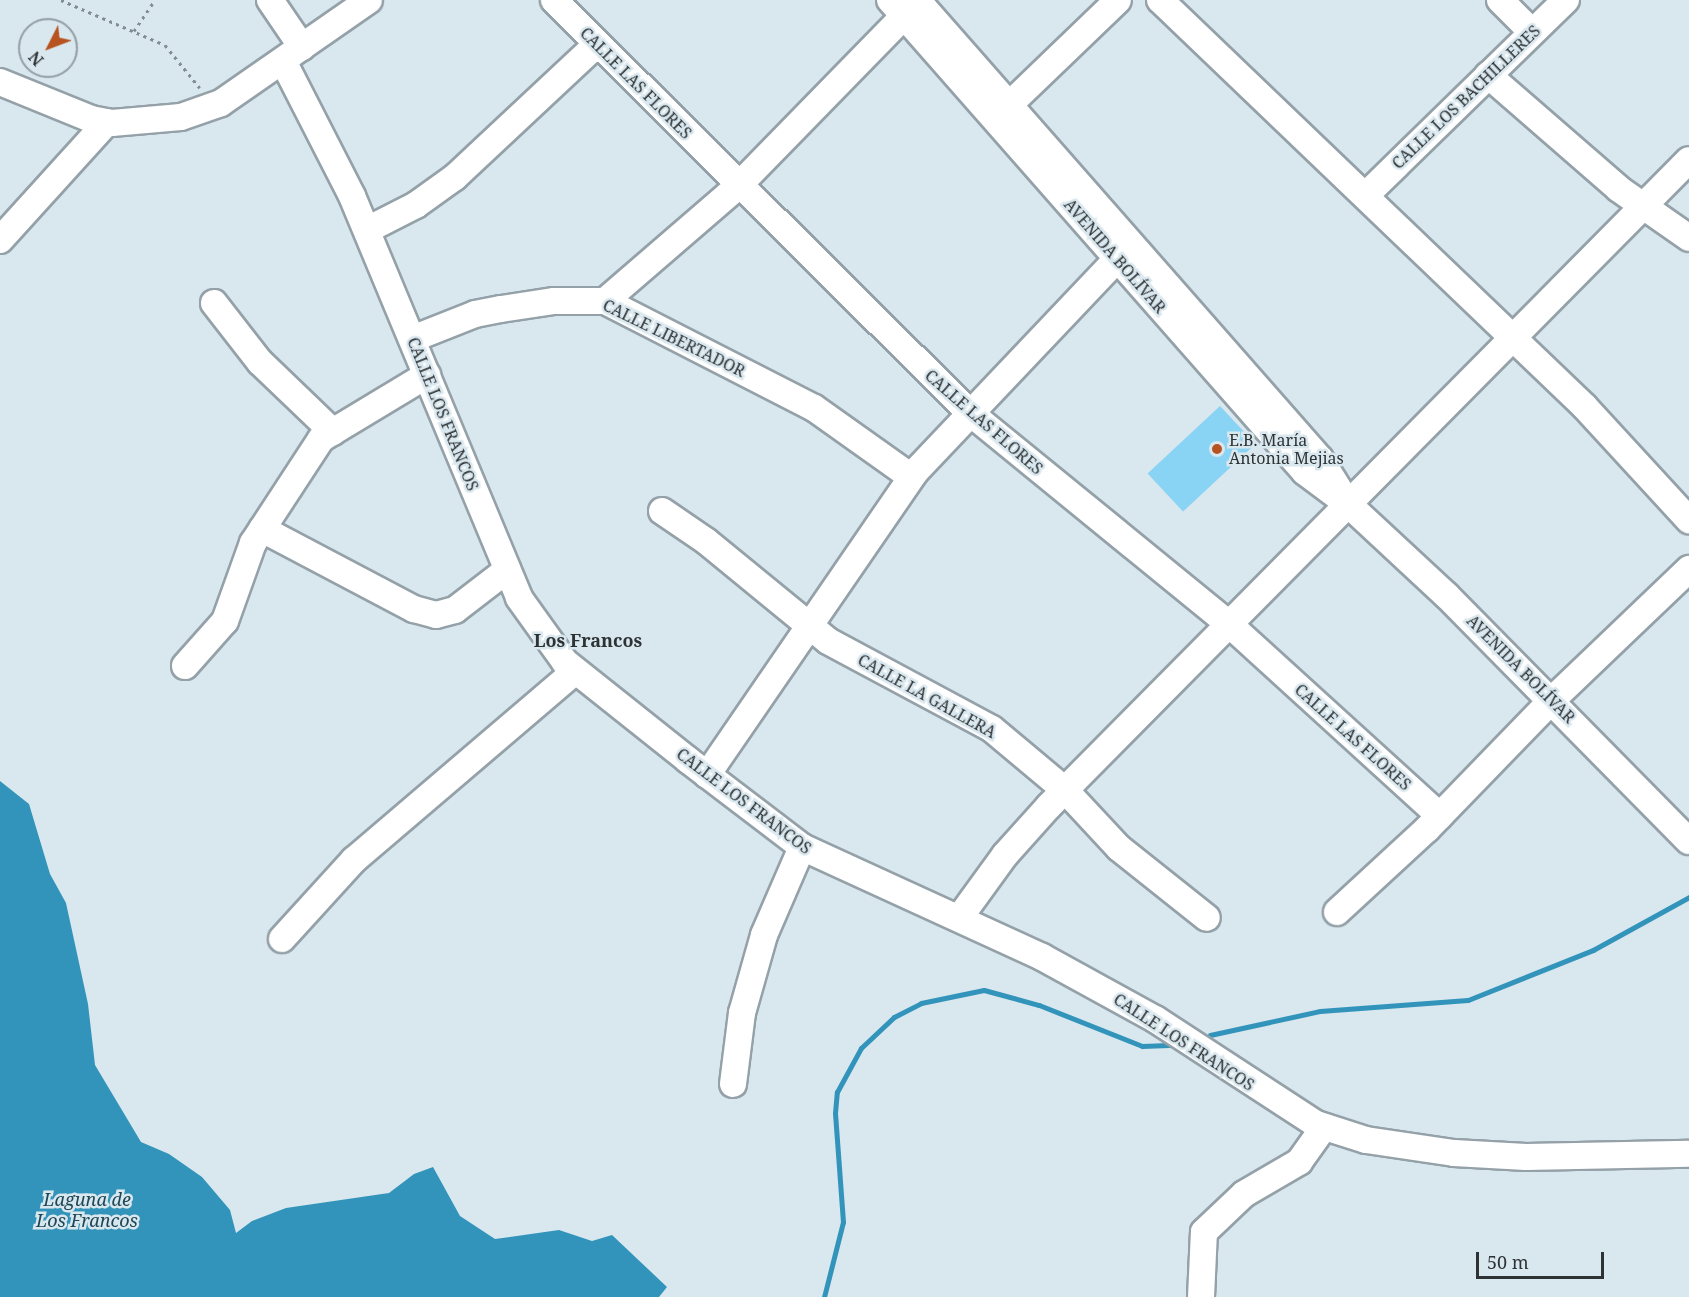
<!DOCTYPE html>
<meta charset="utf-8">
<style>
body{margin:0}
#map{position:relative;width:1689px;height:1297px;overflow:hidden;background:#d9e7ee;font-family:"Noto Serif",serif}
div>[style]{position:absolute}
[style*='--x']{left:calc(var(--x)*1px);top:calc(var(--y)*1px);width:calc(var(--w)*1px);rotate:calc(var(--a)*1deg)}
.green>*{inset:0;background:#89d3f5;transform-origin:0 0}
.water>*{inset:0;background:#3294ba}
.stream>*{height:5px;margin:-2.5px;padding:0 2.5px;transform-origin:2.5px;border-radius:2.5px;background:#3294ba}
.path>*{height:3px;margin-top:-1.5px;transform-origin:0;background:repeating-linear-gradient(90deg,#828c91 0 3px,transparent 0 7.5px)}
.roads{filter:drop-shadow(2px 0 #94a1a8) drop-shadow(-2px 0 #94a1a8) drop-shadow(0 2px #94a1a8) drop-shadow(0 -2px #94a1a8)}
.minor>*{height:26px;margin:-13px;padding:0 13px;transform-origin:13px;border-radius:13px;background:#fff}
.dots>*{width:16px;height:16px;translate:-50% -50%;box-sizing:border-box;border:3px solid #d9e7ee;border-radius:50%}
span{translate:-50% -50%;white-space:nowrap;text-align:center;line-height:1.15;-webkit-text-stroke:5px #d9e7ee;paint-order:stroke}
.street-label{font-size:16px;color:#2d3235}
.poi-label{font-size:16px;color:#2d3235}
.left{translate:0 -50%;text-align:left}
.neighbourhood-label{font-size:18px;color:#2d3235;font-weight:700}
.water-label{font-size:18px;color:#1d4657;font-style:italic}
.north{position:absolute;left:18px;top:18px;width:60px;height:60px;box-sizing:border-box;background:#d9e7ee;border:2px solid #949fa4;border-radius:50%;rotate:228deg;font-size:16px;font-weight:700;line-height:24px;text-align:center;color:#2d3235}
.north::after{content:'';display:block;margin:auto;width:21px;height:27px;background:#b75320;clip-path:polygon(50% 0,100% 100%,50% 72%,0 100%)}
.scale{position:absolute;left:1476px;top:1252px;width:128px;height:27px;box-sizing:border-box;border:3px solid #2d3235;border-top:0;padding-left:8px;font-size:18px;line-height:21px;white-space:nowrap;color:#2d3235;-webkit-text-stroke:4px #d9e7ee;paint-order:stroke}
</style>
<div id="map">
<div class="green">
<div style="left:1220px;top:406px;width:52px;height:99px;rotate:47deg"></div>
</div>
<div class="water">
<div style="clip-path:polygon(0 781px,29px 804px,50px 874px,66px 903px,88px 1004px,95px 1065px,141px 1142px,169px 1154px,202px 1177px,230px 1210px,236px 1233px,252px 1221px,286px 1208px,389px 1193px,414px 1174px,433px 1167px,460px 1216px,495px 1239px,559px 1230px,592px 1241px,612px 1235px,667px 1287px,659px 1297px,0 1297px)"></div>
</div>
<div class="stream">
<div style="--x:1210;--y:1035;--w:113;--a:-12.3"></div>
<div style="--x:1320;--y:1011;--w:148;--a:-4.3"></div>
<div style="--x:1468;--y:1000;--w:135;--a:-21.8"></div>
<div style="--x:1593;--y:950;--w:110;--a:-28.9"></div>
<div style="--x:824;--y:1297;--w:77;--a:-75.8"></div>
<div style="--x:843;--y:1222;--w:109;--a:-94.2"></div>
<div style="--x:835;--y:1113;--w:21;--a:-85"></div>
<div style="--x:837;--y:1092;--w:50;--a:-61.4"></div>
<div style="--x:861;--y:1048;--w:45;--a:-43.2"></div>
<div style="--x:894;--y:1017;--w:30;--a:-27"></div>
<div style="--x:921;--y:1003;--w:64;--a:-11.7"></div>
<div style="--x:984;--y:990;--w:57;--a:15.3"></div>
<div style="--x:1039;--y:1005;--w:111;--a:21.7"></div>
<div style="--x:1142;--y:1046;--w:27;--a:-2"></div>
</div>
<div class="path">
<div style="--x:61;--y:0;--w:113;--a:23.4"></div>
<div style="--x:165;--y:45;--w:55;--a:50.9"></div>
<div style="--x:134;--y:31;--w:37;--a:-56"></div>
</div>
<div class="roads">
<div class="minor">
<div style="--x:270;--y:0;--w:57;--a:55.8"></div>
<div style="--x:554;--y:0;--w:585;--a:44.79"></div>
<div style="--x:969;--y:412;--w:335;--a:39.2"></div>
<div style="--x:1229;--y:624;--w:285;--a:42.3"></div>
<div style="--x:890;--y:0;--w:628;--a:48.68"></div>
<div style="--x:1305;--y:472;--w:54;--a:36.7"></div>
<div style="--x:1348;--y:504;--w:135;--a:42.9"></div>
<div style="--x:1447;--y:596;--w:344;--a:45.4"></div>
<div style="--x:917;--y:0;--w:611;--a:48.72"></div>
<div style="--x:1320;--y:459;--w:38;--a:58"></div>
<div style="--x:1160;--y:0;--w:588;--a:43.76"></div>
<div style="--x:1585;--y:407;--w:154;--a:47.4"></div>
<div style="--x:1500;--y:0;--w:45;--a:45"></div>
<div style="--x:283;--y:61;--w:152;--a:62.9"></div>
<div style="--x:352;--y:196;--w:435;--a:67.4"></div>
<div style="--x:519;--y:598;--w:79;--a:54.3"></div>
<div style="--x:565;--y:662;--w:157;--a:38.5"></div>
<div style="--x:688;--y:760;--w:143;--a:37.3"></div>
<div style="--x:802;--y:847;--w:264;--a:24.6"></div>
<div style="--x:1042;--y:957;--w:129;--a:28.8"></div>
<div style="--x:1155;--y:1019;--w:192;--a:33.1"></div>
<div style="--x:1316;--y:1124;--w:52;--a:17.7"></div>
<div style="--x:1366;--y:1140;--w:89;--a:8.4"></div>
<div style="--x:1454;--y:1153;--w:72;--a:3.2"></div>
<div style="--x:1526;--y:1157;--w:163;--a:-1.1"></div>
<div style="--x:1488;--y:75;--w:174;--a:41"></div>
<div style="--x:1619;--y:189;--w:85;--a:35"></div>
<div style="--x:0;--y:82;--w:98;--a:22.1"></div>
<div style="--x:91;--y:119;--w:21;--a:11"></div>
<div style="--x:112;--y:123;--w:69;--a:-5"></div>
<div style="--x:181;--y:117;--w:42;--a:-19.3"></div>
<div style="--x:221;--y:103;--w:180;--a:-34.8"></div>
<div style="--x:1009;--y:105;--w:151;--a:-43.9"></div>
<div style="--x:1367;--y:194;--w:278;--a:-44.3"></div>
<div style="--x:367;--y:230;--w:55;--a:-27"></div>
<div style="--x:416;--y:205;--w:48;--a:-35.7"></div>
<div style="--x:455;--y:177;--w:195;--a:-43.1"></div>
<div style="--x:0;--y:240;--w:159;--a:-47.8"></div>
<div style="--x:605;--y:301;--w:176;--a:-40.8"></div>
<div style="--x:738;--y:186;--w:238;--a:-45.7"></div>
<div style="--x:214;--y:303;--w:75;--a:52.1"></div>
<div style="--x:260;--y:362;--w:101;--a:43.8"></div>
<div style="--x:412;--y:339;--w:68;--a:-21.6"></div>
<div style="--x:475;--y:314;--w:26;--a:-11"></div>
<div style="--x:501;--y:309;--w:54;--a:-8.6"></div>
<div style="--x:554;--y:301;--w:51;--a:0"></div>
<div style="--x:605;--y:301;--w:235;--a:27.1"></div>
<div style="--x:814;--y:408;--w:119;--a:35.4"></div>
<div style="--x:662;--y:511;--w:53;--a:34.3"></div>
<div style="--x:706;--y:541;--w:158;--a:39.3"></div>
<div style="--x:828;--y:641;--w:186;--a:28.2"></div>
<div style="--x:992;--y:729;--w:95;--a:39.9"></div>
<div style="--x:1065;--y:790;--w:79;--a:47"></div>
<div style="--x:1119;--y:848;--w:112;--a:38.5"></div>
<div style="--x:262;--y:529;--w:172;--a:27.8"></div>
<div style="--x:414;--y:609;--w:23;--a:15"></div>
<div style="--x:436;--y:615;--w:20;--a:-15"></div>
<div style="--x:455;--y:610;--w:66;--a:-37.6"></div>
<div style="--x:185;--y:666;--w:60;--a:-48.4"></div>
<div style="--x:225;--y:621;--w:83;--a:-70.3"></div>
<div style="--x:253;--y:543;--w:124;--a:-56.8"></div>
<div style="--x:321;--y:439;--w:124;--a:-31.1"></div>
<div style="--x:707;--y:775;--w:368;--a:-55.5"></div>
<div style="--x:915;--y:472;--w:294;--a:-46.5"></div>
<div style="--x:1337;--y:912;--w:122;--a:-42.7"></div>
<div style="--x:1427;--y:829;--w:180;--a:-45.9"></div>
<div style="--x:1552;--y:700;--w:190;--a:-43.7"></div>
<div style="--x:960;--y:917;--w:77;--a:-54"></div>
<div style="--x:1005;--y:855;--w:66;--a:-48.1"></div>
<div style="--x:1049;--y:806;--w:909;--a:-45.27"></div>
<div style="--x:282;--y:939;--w:107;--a:-47.7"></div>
<div style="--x:354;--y:860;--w:291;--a:-40.5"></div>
<div style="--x:733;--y:1084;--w:72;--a:-82.8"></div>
<div style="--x:742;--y:1013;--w:81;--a:-74.2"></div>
<div style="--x:764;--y:935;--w:96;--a:-66.6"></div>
<div style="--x:1201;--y:1297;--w:65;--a:-87.4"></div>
<div style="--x:1204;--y:1232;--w:55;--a:-43.5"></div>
<div style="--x:1244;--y:1194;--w:64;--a:-30.2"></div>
<div style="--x:1299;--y:1162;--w:43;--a:-54.5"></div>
</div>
</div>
<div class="dots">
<div style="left:1217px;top:449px;background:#b75320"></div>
</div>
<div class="street-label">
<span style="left:636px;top:83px;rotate:45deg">CALLE LAS FLORES</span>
<span style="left:1466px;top:97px;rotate:-44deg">CALLE LOS BACHILLERES</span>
<span style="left:1115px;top:256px;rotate:49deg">AVENIDA BOLÍVAR</span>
<span style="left:674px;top:338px;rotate:26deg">CALLE LIBERTADOR</span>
<span style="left:443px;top:414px;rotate:68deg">CALLE LOS FRANCOS</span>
<span style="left:984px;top:422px;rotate:41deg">CALLE LAS FLORES</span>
<span style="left:1521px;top:669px;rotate:45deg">AVENIDA BOLÍVAR</span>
<span style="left:927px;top:696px;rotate:29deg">CALLE LA GALLERA</span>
<span style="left:1353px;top:737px;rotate:42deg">CALLE LAS FLORES</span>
<span style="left:744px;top:801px;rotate:37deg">CALLE LOS FRANCOS</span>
<span style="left:1184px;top:1042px;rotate:33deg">CALLE LOS FRANCOS</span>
</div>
<div class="poi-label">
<span class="left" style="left:1229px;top:449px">E.B. María<br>Antonia Mejias</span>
</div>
<div class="neighbourhood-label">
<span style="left:588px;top:640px">Los Francos</span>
</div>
<div class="water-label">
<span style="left:87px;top:1210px">Laguna de<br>Los Francos</span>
</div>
<div class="north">N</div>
<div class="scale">50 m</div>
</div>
